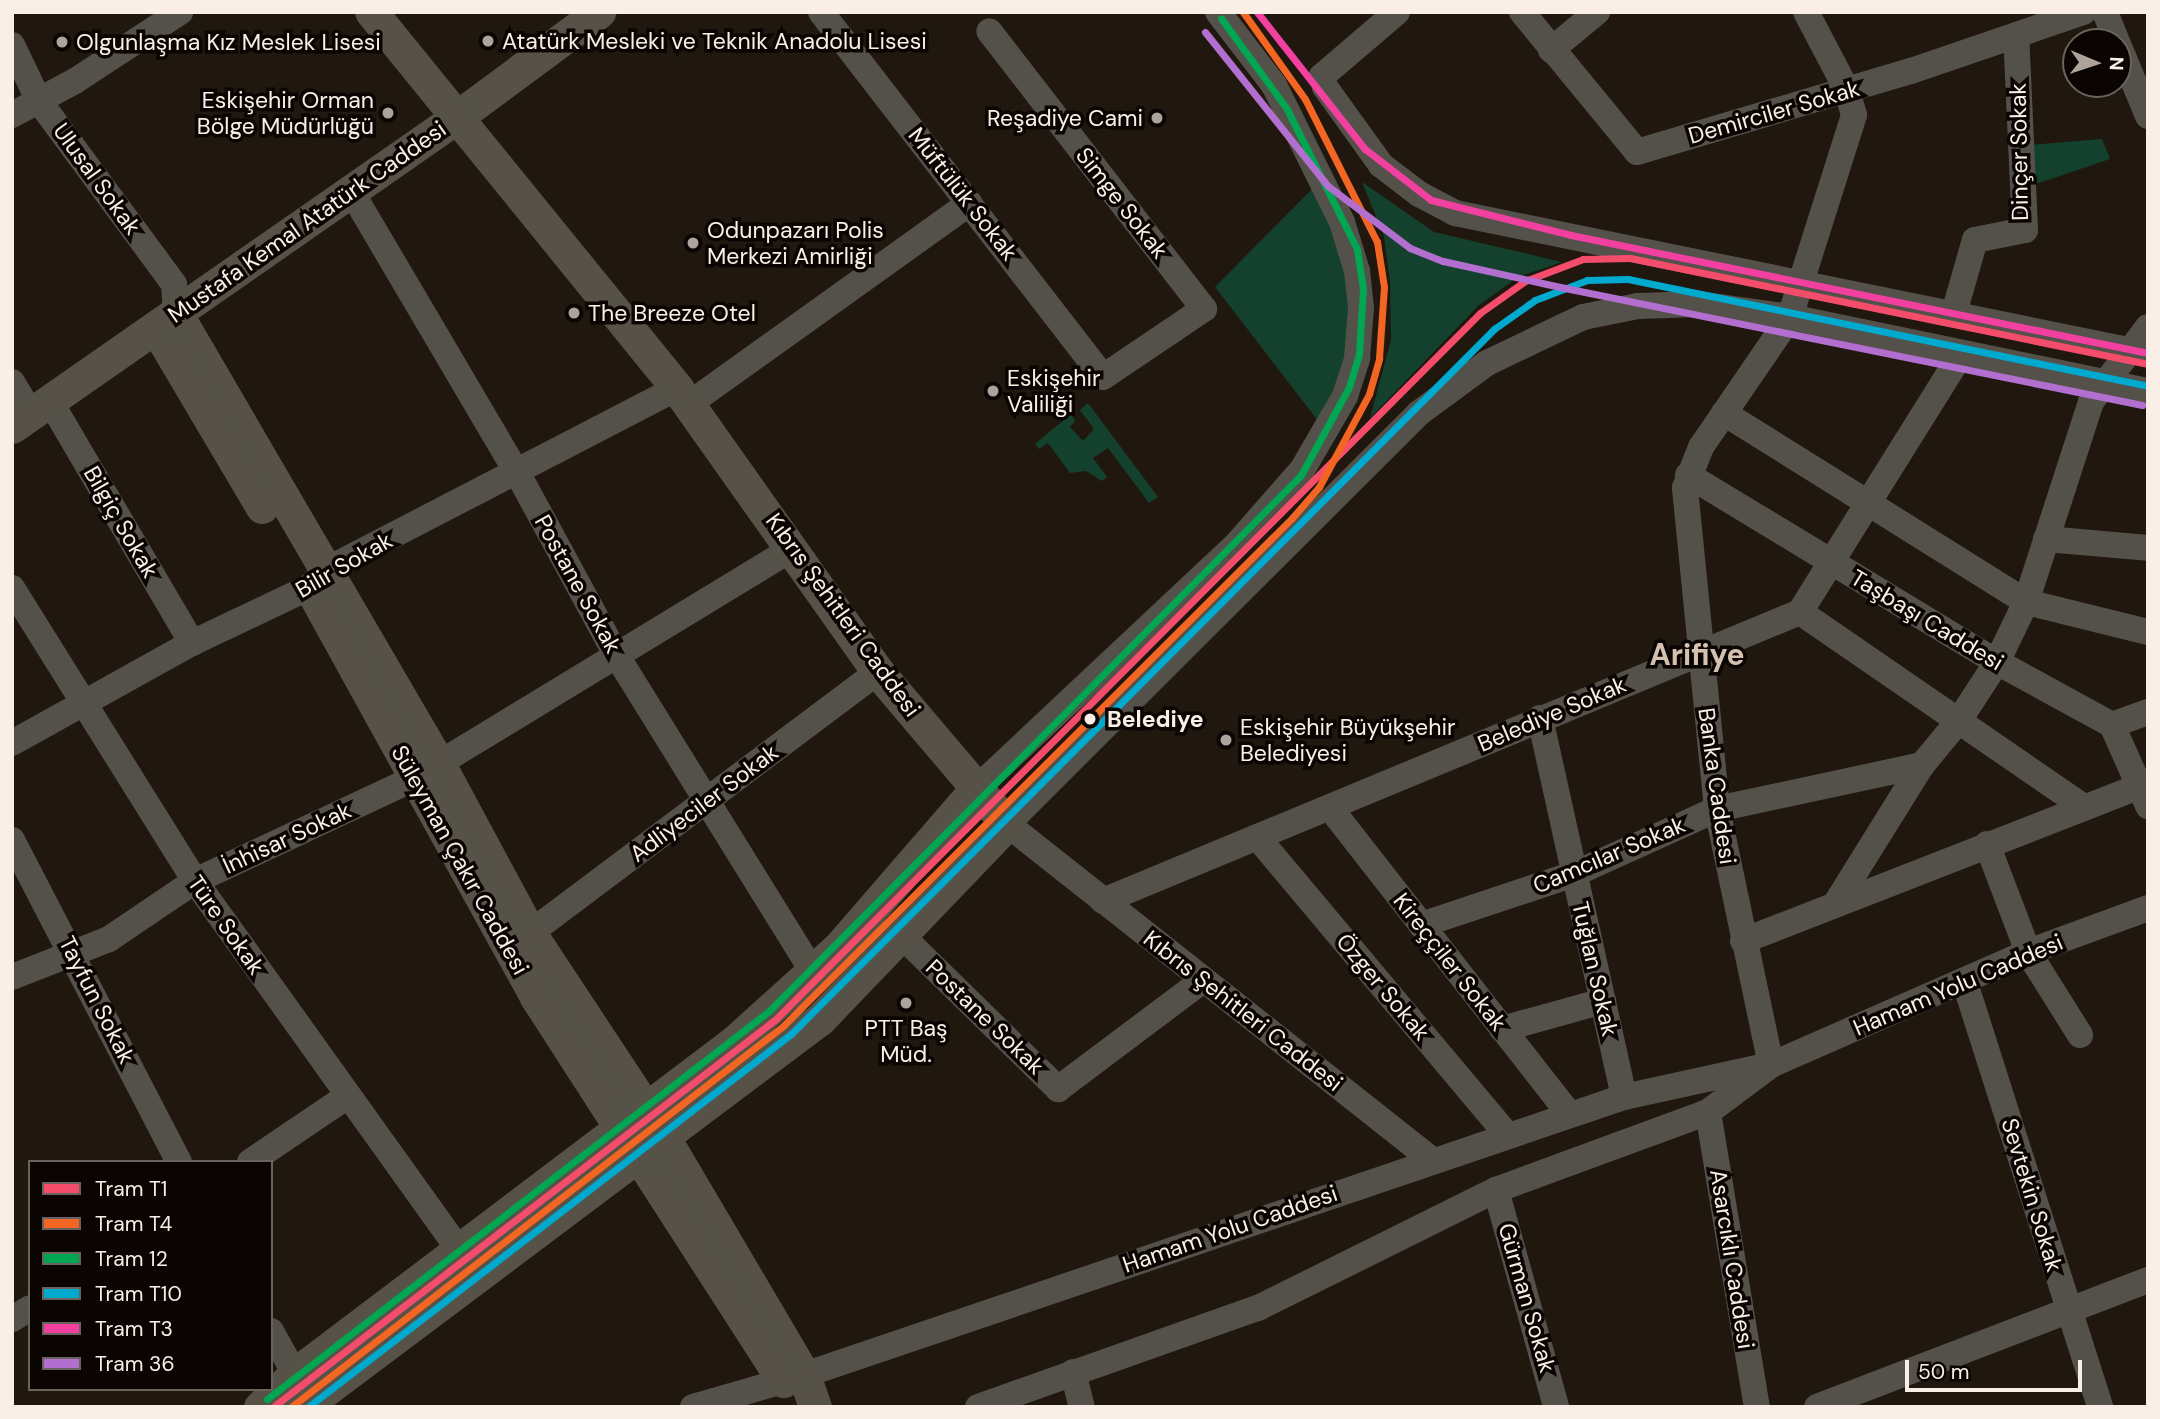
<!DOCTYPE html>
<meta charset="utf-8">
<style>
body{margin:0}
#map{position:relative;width:2160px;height:1419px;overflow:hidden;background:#20170f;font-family:"DM Sans",sans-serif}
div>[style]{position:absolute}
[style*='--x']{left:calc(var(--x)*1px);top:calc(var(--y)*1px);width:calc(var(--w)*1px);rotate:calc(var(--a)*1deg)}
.green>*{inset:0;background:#14412d}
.minor>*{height:26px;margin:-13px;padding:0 13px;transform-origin:13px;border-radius:13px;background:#54514a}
.major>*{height:33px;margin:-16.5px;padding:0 16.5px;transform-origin:16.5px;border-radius:16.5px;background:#565248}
.tram-1>*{height:7px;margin:-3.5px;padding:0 3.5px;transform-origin:3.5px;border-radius:3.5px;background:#f44d6c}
.tram-2>*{height:7px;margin:-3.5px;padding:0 3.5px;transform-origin:3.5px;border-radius:3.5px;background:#f26522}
.tram-3>*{height:7px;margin:-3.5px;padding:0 3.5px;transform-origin:3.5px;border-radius:3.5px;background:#00a651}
.tram-4>*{height:7px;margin:-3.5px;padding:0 3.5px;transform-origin:3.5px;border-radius:3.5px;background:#00a9ce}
.tram-5>*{height:7px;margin:-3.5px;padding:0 3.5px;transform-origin:3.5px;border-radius:3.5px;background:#f240a1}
.tram-6>*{height:7px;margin:-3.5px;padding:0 3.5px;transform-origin:3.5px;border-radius:3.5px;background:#b36fd0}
.dots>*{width:19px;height:19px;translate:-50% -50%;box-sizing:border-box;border:4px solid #0a0502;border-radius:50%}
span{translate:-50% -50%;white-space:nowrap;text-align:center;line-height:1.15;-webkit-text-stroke:7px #0a0502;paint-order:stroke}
.poi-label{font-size:23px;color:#f9efe6}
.left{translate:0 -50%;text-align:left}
.right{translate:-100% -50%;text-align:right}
.street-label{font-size:23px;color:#f9efe6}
.stop-label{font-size:23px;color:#f9efe6;font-weight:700}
.district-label{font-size:30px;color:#d5c1af;font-weight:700}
.frame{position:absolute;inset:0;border:14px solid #f9efe6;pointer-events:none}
.legend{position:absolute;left:28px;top:1160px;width:245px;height:231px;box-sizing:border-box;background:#0a0502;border:2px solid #6a635d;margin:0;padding:9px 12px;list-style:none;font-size:21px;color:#f9efe6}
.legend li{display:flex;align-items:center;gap:14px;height:35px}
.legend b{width:35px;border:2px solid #6a635d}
.north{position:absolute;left:2062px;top:28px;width:70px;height:70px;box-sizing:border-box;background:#0a0502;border:2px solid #6a635d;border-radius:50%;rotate:92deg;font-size:19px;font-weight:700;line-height:28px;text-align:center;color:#f9efe6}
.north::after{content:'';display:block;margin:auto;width:24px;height:32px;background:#ada39b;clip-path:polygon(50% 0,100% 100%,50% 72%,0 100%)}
.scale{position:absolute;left:1905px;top:1360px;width:177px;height:32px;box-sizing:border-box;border:4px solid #f9efe6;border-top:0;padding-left:9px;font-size:21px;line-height:24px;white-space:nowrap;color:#f9efe6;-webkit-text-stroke:5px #0a0502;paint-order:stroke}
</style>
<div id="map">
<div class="green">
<div style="clip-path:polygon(2102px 139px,2110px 159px,2036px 184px,2028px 145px)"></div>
<div style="clip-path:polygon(1362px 182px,1434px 232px,1562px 262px,1518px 277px,1479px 305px,1370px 418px,1391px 340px,1390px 283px,1384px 236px)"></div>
<div style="clip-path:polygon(1316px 185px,1349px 268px,1352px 333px,1341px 385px,1319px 422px,1215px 287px)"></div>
<div style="clip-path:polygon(1088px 403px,1158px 497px,1149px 503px,1108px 448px,1093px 458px,1107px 477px,1102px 481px,1086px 471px,1070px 473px,1048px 443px,1039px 449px,1035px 444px,1071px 414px,1075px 421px,1070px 427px,1083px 441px,1094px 429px,1080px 410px)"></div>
</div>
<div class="minor">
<div style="--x:821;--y:12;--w:461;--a:52.3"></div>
<div style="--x:1103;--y:377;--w:122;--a:-34"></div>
<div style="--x:1204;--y:309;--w:351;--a:-127.7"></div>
<div style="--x:1397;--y:12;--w:99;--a:139.5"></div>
<div style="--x:1322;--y:76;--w:11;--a:75"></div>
<div style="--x:1325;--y:87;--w:96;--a:54.3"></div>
<div style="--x:1381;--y:165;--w:48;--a:37.3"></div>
<div style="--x:1419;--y:194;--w:41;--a:27.8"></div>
<div style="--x:1455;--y:213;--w:707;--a:11.5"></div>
<div style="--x:1522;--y:12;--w:181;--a:50.6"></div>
<div style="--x:1637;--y:152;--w:286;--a:-16.5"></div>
<div style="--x:1911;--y:71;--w:182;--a:-18.9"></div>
<div style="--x:2105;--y:12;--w:32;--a:68"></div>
<div style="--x:2118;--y:44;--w:78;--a:67.4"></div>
<div style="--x:12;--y:45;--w:62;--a:64.3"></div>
<div style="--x:39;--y:101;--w:227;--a:53.6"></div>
<div style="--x:174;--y:284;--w:29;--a:86"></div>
<div style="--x:1551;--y:50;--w:60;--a:-39.6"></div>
<div style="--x:12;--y:115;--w:72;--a:-28.4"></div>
<div style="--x:75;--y:81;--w:126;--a:-33.3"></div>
<div style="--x:351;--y:191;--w:329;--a:59.5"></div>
<div style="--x:518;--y:474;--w:207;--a:61.5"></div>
<div style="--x:617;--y:656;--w:372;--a:58.2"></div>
<div style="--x:1954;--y:313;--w:76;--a:-74"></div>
<div style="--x:1975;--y:240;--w:51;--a:-11.3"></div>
<div style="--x:2025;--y:230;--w:195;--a:-92.6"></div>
<div style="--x:12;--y:382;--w:37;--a:59"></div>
<div style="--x:50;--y:401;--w:281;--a:59.6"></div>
<div style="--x:689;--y:404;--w:345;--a:-35.6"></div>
<div style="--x:1724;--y:413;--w:356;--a:32"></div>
<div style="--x:2026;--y:602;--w:126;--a:13.8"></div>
<div style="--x:1688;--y:475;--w:361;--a:31.2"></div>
<div style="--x:1997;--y:662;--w:131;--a:28.7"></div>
<div style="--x:2112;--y:725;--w:89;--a:66"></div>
<div style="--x:2046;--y:539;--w:102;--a:5"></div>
<div style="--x:12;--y:588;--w:345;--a:58"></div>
<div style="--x:195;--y:881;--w:454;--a:54.4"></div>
<div style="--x:1800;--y:612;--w:305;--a:-58"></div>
<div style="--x:1540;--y:718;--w:388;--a:77.5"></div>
<div style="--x:2112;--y:725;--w:38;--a:-20"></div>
<div style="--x:12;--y:743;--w:206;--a:-29.1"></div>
<div style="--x:192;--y:643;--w:131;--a:-25.4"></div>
<div style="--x:310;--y:587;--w:23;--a:-47"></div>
<div style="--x:326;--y:570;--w:395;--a:-27.4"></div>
<div style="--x:976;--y:789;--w:357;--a:-43.2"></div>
<div style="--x:1236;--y:545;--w:100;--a:-48.7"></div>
<div style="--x:1302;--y:470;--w:86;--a:-59.8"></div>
<div style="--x:1345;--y:396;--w:40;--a:-72"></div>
<div style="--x:1357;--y:358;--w:50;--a:-85.4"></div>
<div style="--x:1361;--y:308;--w:37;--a:-96"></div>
<div style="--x:1357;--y:271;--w:51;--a:-107"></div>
<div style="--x:1342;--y:222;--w:153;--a:-116.4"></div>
<div style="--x:1274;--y:85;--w:92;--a:-127.5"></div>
<div style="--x:1331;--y:809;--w:388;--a:52"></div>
<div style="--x:1258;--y:838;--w:388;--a:50"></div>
<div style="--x:12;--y:840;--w:363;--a:62.6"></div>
<div style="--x:1987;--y:844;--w:116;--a:69.2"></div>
<div style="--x:2028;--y:952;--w:98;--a:57.9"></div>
<div style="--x:1103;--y:901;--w:755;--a:-22.52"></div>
<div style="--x:1800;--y:612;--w:345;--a:34.5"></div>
<div style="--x:1836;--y:903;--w:163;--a:-58.1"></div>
<div style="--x:1922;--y:765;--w:60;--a:-50.4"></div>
<div style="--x:1960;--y:719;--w:68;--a:-57"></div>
<div style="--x:1997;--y:662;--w:67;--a:-64.2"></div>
<div style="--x:2026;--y:602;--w:210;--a:-72"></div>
<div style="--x:2091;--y:402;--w:94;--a:-52.8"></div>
<div style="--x:1421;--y:925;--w:161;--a:-18.4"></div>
<div style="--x:1574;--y:874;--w:157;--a:-24.4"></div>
<div style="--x:1717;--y:809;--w:210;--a:-12.1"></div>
<div style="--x:530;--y:933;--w:435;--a:-36.9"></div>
<div style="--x:902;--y:936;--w:219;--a:44.4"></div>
<div style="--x:1058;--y:1089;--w:181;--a:-36.9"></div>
<div style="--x:1743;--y:941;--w:435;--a:-21.3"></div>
<div style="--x:12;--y:977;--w:104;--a:-21.4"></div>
<div style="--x:109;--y:939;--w:104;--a:-34"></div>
<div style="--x:195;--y:881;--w:243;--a:-25.1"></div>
<div style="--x:415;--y:778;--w:443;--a:-31.3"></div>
<div style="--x:1965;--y:983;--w:445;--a:72.3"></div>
<div style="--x:1502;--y:1029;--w:105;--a:-15.5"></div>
<div style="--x:1708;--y:1112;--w:299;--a:80.6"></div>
<div style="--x:1432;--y:1160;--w:542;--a:-141.67"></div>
<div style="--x:1007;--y:824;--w:582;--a:-44.93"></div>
<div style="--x:1419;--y:413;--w:84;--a:-36.3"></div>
<div style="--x:1487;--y:363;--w:106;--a:-25.6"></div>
<div style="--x:1583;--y:317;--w:56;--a:-11.3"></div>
<div style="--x:1638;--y:306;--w:61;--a:-1.9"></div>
<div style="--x:1699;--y:304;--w:92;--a:8.1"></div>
<div style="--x:1790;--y:317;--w:366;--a:11.7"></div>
<div style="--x:250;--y:1162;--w:116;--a:-34.1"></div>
<div style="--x:1496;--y:1190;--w:225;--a:74.5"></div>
<div style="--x:12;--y:1319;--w:21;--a:-31"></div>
<div style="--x:271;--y:1331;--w:49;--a:60.8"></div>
<div style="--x:1073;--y:1372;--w:36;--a:76"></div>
<div style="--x:693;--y:1407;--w:116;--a:-16.1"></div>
<div style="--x:804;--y:1375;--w:866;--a:-18.73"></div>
<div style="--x:1624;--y:1097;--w:150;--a:-12.3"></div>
<div style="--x:1771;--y:1065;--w:262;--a:-101.9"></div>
<div style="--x:1717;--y:809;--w:323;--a:-95.7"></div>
<div style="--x:1685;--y:488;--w:44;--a:-68.7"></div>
<div style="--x:1701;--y:447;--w:158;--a:-55.6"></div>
<div style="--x:1790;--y:317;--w:212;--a:-72.4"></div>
<div style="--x:1854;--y:115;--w:26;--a:-106"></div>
<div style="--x:1847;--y:90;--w:88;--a:-117.7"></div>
<div style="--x:978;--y:1407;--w:297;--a:-19.5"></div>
<div style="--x:1258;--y:1308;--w:266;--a:-26.4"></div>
<div style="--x:1496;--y:1190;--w:226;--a:-20.2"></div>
<div style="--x:1708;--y:1112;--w:79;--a:-36.7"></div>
<div style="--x:1771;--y:1065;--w:281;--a:-23.7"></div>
<div style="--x:2028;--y:952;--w:128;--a:-20.1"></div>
<div style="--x:1817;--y:1407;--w:355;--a:-21"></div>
</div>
<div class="major">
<div style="--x:176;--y:313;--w:522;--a:59.75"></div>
<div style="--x:439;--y:764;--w:192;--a:61.7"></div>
<div style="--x:530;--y:933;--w:235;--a:56.6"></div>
<div style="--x:659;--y:1129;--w:286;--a:59.5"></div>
<div style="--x:804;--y:1375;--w:34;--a:71"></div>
<div style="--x:156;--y:328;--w:208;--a:59.4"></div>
<div style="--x:12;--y:427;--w:542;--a:-34.86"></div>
<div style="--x:457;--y:117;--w:177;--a:-36.5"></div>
<div style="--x:311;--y:589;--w:466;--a:61.1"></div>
<div style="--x:536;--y:997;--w:457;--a:57.2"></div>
<div style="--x:260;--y:1407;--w:48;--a:-43.3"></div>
<div style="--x:295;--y:1374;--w:550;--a:-37.1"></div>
<div style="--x:734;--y:1042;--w:142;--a:-42.1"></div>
<div style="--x:839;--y:947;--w:209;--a:-49.1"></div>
<div style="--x:303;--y:1407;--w:646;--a:-36.89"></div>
<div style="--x:820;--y:1019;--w:270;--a:-46.2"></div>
<div style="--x:1007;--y:824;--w:199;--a:-130.3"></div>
<div style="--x:878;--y:672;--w:348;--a:-125.3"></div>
<div style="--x:677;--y:388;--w:485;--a:-129.1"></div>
</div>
<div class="tram-1">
<div style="--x:273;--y:1407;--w:635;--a:-37.65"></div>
<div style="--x:776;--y:1019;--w:997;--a:-45.08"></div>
<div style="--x:1480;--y:313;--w:55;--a:-35.4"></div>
<div style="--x:1525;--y:281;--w:62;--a:-20.8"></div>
<div style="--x:1583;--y:259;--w:47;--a:-1.2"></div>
<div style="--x:1630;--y:258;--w:529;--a:11.56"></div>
</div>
<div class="tram-2">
<div style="--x:291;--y:1407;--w:622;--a:-37.75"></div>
<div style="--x:783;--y:1026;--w:719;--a:-44.94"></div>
<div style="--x:1292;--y:518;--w:41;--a:-48.9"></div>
<div style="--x:1319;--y:487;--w:106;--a:-61.7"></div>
<div style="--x:1369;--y:394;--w:37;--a:-74"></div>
<div style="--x:1379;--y:358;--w:71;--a:-86"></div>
<div style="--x:1384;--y:287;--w:46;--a:-98.8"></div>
<div style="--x:1377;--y:242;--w:160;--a:-116.7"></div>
<div style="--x:1305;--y:99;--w:107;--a:-125.5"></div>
</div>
<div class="tram-3">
<div style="--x:267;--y:1399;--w:634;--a:-37.7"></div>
<div style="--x:769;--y:1011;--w:755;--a:-45.21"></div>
<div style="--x:1301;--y:475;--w:100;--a:-61.4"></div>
<div style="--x:1349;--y:387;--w:34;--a:-73"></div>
<div style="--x:1359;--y:354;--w:65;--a:-86.5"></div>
<div style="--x:1363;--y:289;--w:40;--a:-98.5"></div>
<div style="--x:1357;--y:249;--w:157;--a:-116.6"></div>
<div style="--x:1287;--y:109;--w:112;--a:-126"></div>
</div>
<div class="tram-4">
<div style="--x:308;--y:1407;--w:610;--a:-37.68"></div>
<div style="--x:791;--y:1034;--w:996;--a:-45.08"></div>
<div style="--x:1494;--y:329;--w:50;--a:-35.3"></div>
<div style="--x:1535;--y:300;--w:56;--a:-21"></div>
<div style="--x:1587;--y:280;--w:41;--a:-1.4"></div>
<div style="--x:1628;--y:279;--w:527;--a:11.61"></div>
</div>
<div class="tram-5">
<div style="--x:1257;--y:12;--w:174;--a:51.8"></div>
<div style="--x:1365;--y:149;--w:83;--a:37.7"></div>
<div style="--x:1431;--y:200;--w:144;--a:14"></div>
<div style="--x:1571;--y:235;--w:589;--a:11.56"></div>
</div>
<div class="tram-6">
<div style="--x:1205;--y:32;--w:197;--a:51.4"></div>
<div style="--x:1328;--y:186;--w:103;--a:37.1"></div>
<div style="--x:1410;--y:248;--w:35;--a:22"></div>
<div style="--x:1443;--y:261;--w:120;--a:12.5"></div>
<div style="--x:1560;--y:287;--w:594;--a:11.46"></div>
</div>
<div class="dots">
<div style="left:488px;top:41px;background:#ada39b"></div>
<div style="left:62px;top:42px;background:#ada39b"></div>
<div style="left:388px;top:113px;background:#ada39b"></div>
<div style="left:1157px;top:118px;background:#ada39b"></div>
<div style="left:693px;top:243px;background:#ada39b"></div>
<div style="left:574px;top:313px;background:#ada39b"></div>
<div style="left:993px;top:391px;background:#ada39b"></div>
<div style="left:1090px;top:719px;background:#f9efe6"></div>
<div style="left:1226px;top:740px;background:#ada39b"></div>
<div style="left:906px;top:1003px;background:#ada39b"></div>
</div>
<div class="poi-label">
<span class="left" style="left:502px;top:41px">Atatürk Mesleki ve Teknik Anadolu Lisesi</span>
<span class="left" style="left:76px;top:42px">Olgunlaşma Kız Meslek Lisesi</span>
<span class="right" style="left:374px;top:113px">Eskişehir Orman<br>Bölge Müdürlüğü</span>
<span class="right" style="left:1143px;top:118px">Reşadiye Cami</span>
<span class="left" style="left:707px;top:243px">Odunpazarı Polis<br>Merkezi Amirliği</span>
<span class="left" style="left:588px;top:313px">The Breeze Otel</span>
<span class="left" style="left:1007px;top:391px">Eskişehir<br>Valiliği</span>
<span class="left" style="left:1240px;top:740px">Eskişehir Büyükşehir<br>Belediyesi</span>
<span style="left:906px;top:1041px">PTT Baş<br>Müd.</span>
</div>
<div class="street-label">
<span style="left:1774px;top:112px;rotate:-16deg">Demirciler Sokak</span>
<span style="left:2019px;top:152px;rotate:-91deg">Dinçer Sokak</span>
<span style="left:97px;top:179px;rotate:54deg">Ulusal Sokak</span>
<span style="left:963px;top:194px;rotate:52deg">Müftülük Sokak</span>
<span style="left:1122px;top:203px;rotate:52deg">Simge Sokak</span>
<span style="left:307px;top:222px;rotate:-35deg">Mustafa Kemal Atatürk Caddesi</span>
<span style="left:121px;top:522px;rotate:60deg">Bilgiç Sokak</span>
<span style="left:344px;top:565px;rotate:-30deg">Bilir Sokak</span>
<span style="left:578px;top:584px;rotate:61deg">Postane Sokak</span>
<span style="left:843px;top:615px;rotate:54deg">Kıbrıs Şehitleri Caddesi</span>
<span style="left:1927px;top:620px;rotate:31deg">Taşbaşı Caddesi</span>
<span style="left:1552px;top:714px;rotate:-23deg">Belediye Sokak</span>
<span style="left:1717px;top:786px;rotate:82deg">Banka Caddesi</span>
<span style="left:704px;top:803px;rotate:-37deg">Adliyeciler Sokak</span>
<span style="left:287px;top:838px;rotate:-25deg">İnhisar Sokak</span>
<span style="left:1609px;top:855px;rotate:-23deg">Camcılar Sokak</span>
<span style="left:460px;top:860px;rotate:61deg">Süleyman Çakır Caddesi</span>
<span style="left:226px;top:925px;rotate:55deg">Türe Sokak</span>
<span style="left:1450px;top:962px;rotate:52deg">Kireççiler Sokak</span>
<span style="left:1595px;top:969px;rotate:77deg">Tuğlan Sokak</span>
<span style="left:1958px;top:985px;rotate:-23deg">Hamam Yolu Caddesi</span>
<span style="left:1383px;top:987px;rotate:50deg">Özger Sokak</span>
<span style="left:97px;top:1000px;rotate:63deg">Tayfun Sokak</span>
<span style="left:1243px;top:1011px;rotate:38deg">Kıbrıs Şehitleri Caddesi</span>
<span style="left:985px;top:1017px;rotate:44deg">Postane Sokak</span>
<span style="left:2032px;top:1195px;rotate:73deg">Sevtekin Sokak</span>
<span style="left:1230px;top:1229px;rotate:-19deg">Hamam Yolu Caddesi</span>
<span style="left:1732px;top:1259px;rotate:81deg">Asarcıklı Caddesi</span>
<span style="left:1527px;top:1298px;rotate:74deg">Gürman Sokak</span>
</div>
<div class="stop-label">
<span class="left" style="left:1107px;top:719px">Belediye</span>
</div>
<div class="district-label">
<span style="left:1697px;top:655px">Arifiye</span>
</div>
<div class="frame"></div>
<ul class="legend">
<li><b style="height:9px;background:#f44d6c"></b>Tram T1</li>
<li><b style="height:9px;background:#f26522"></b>Tram T4</li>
<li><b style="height:9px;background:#00a651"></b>Tram 12</li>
<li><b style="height:9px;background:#00a9ce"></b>Tram T10</li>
<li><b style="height:9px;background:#f240a1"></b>Tram T3</li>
<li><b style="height:9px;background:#b36fd0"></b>Tram 36</li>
</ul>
<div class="north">N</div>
<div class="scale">50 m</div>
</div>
